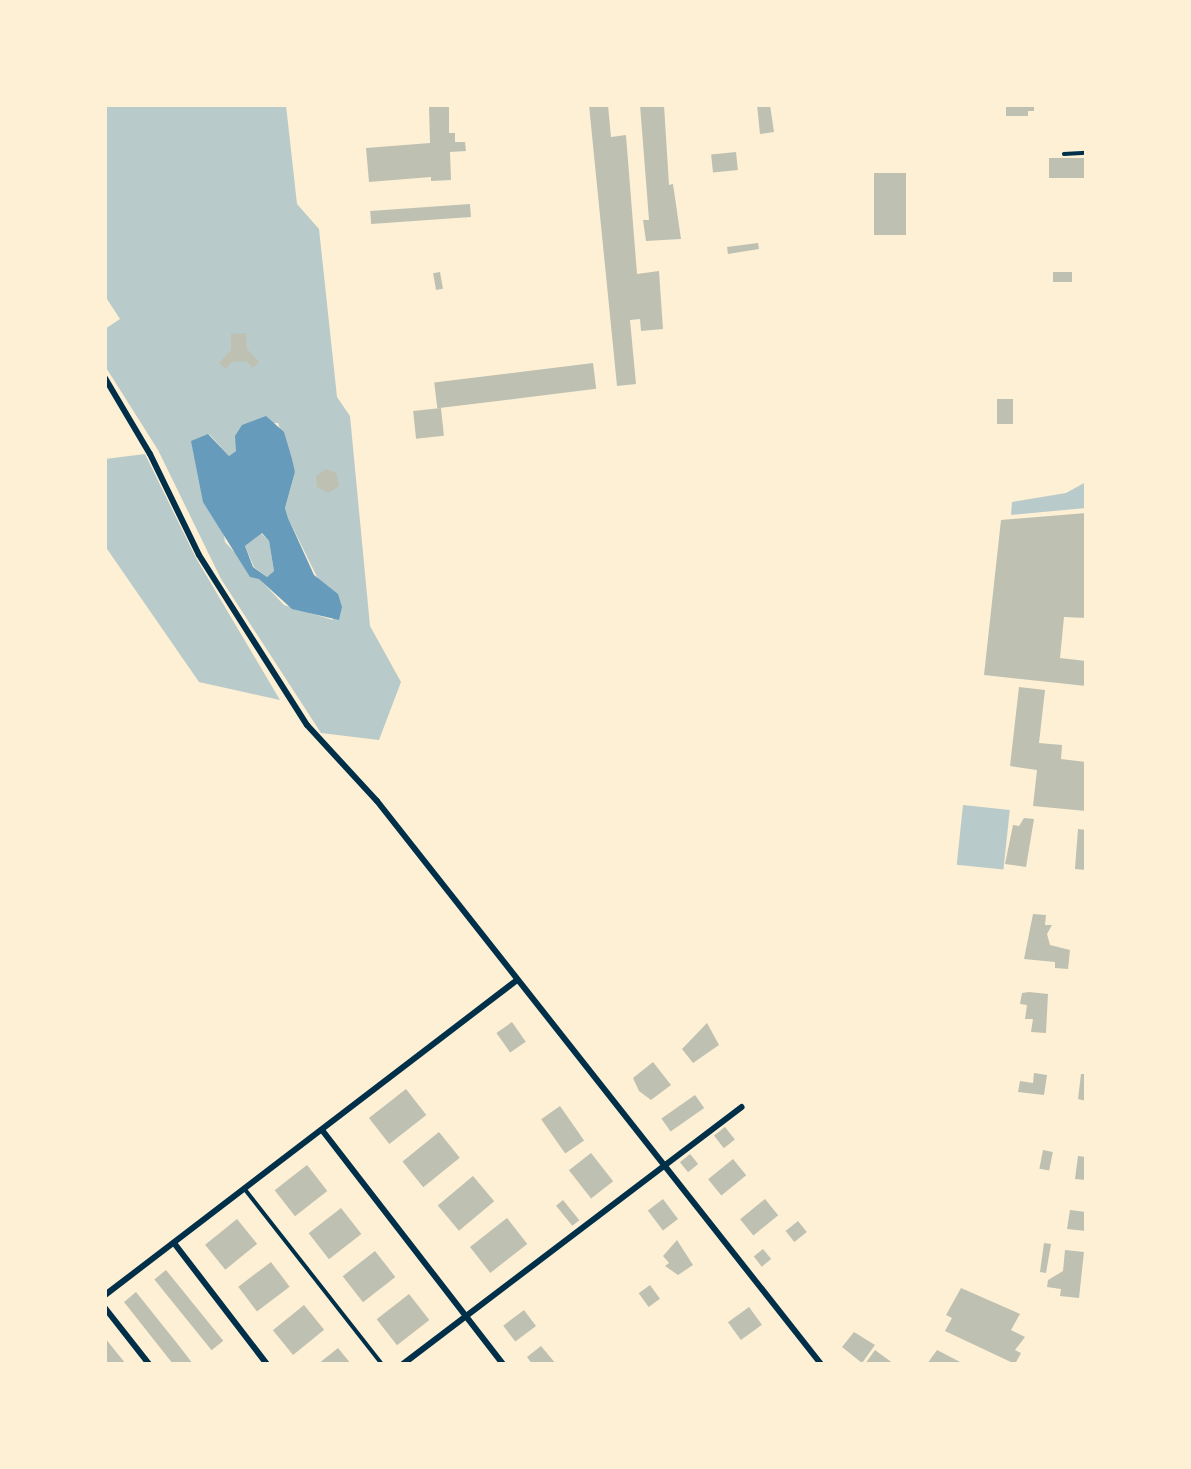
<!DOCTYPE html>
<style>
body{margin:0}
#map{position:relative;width:1191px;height:1469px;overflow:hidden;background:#fdf0d5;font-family:"Golos Text",sans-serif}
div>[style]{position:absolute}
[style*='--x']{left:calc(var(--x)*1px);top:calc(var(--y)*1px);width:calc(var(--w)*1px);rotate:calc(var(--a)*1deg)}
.green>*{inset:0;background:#b9caca;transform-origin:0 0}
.water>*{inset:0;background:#669bbc}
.building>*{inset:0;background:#bec0b2;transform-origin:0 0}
.service>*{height:3.5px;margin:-1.75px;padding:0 1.75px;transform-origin:1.75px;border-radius:1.75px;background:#003049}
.minor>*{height:6px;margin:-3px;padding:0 3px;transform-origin:3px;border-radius:3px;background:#003049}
span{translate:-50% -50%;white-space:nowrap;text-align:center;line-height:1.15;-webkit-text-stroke:6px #fdf0d5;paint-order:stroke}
.frame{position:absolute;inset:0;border:107px solid #fdf0d5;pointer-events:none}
</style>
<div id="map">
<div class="green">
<div style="clip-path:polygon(evenodd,105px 105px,286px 105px,297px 204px,319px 229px,337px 397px,350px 416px,370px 626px,401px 682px,379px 740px,321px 733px,221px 579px,158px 450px,105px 366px,105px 329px,120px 319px,105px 296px,105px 105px,278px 423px,295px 472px,285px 508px,288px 518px,320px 583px,333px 620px,284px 605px,225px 542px,209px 434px,229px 456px,236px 451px,242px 425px,278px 423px)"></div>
<div style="clip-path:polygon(145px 454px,196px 558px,280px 700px,199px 682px,105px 546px,105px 459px)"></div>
<div style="clip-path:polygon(1086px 482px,1086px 508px,1011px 515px,1012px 502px,1066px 493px)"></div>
<div style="clip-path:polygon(261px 533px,269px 541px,274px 571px,267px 577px,254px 567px,245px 546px)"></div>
<div style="left:963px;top:805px;width:47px;height:60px;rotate:6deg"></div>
</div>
<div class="water">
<div style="clip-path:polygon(evenodd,266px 416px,284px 432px,292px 459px,295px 472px,285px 508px,288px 518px,314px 575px,338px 594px,342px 607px,339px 620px,292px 609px,259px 579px,250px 577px,203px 502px,191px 441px,208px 434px,229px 456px,236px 451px,235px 436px,242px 425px,266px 416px,262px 533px,269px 541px,274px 571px,267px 577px,253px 567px,245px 546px,262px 533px)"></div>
</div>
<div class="building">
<div style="clip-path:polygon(449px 105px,449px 133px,455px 133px,455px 142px,465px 142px,466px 151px,450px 152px,451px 180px,431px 181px,431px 177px,369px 182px,366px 148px,430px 143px,429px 106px)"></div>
<div style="clip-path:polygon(589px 105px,608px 105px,611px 137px,626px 135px,637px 274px,659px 271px,663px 329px,641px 331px,640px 319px,630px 320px,636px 384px,617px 386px)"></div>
<div style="clip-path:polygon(640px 105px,664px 105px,669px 185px,673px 184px,681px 239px,646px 241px,643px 220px,649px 220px)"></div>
<div style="clip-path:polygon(757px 105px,770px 105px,774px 132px,760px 134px)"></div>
<div style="clip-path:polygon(1006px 105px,1034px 105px,1034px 111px,1028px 111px,1028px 116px,1006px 116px)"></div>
<div style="left:736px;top:152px;width:18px;height:25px;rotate:84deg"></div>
<div style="left:1086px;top:158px;width:20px;height:37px;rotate:90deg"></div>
<div style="left:874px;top:173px;width:32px;height:62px"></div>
<div style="left:470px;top:204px;width:13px;height:100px;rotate:86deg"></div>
<div style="clip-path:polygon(758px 243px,759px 249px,728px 254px,727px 247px)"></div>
<div style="left:440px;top:272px;width:17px;height:7px;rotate:80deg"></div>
<div style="left:1053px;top:272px;width:19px;height:10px"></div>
<div style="clip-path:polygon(246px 333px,247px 349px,259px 362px,253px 368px,246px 361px,232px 362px,225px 369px,219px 363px,231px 350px,231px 334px)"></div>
<div style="left:593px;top:363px;width:26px;height:160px;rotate:83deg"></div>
<div style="left:997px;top:399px;width:16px;height:25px"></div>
<div style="left:441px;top:408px;width:28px;height:28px;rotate:84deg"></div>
<div style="clip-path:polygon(326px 469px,336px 473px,339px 486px,329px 493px,317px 487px,316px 476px)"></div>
<div style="clip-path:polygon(1086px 513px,1086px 618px,1064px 617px,1060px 658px,1086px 661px,1086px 686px,984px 675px,1001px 520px)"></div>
<div style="clip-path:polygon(1019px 687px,1045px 690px,1039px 743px,1062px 745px,1061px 759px,1086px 762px,1086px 811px,1033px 806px,1037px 770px,1010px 766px)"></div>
<div style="clip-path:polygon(1024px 818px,1034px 819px,1026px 867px,1005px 864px,1013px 825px,1019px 826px)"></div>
<div style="clip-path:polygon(1078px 829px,1086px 830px,1086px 870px,1075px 869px)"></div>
<div style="clip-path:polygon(1033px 914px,1046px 915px,1045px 925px,1052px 925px,1047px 934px,1050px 945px,1070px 950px,1068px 969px,1055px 968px,1055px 962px,1024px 959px)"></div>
<div style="clip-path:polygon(1029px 992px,1048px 994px,1046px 1033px,1031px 1032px,1033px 1019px,1025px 1019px,1027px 1005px,1020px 1004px,1022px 993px)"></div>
<div style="left:512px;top:1022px;width:24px;height:19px;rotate:55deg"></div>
<div style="clip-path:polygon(707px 1023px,719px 1045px,693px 1063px,682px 1049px)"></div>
<div style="clip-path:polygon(653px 1062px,671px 1085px,651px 1100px,639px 1091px,633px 1078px)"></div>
<div style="clip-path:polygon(1034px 1073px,1047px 1075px,1044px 1095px,1018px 1092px,1020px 1081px,1033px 1083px)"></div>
<div style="clip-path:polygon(1081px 1074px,1086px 1074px,1086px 1101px,1078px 1099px)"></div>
<div style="left:406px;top:1089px;width:33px;height:47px;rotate:52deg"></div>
<div style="left:695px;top:1095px;width:16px;height:41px;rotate:55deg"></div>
<div style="left:560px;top:1106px;width:42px;height:23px;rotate:55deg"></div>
<div style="left:725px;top:1127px;width:16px;height:14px;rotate:52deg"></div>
<div style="left:439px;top:1132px;width:33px;height:47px;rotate:51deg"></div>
<div style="left:1043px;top:1150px;width:10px;height:19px;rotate:11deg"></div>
<div style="left:591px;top:1153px;width:36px;height:28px;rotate:52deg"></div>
<div style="left:690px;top:1154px;width:13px;height:13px;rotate:51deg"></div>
<div style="clip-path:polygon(1078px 1156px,1086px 1157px,1086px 1180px,1075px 1179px)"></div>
<div style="left:733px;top:1159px;width:21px;height:32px;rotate:51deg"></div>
<div style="left:307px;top:1165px;width:33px;height:41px;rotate:52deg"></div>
<div style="left:473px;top:1176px;width:33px;height:46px;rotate:50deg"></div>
<div style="left:663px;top:1199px;width:25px;height:19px;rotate:53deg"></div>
<div style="left:765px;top:1199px;width:21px;height:32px;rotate:51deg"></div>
<div style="left:563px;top:1200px;width:26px;height:9px;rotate:51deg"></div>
<div style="left:341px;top:1208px;width:33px;height:41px;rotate:52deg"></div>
<div style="clip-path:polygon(1070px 1210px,1086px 1212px,1086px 1231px,1067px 1229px)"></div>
<div style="left:507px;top:1218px;width:33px;height:47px;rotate:52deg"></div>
<div style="left:237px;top:1219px;width:32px;height:41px;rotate:51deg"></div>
<div style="left:798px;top:1221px;width:14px;height:16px;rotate:51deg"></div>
<div style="clip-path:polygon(677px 1240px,693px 1265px,678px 1275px,665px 1266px,669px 1263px,663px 1256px)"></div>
<div style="clip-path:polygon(1044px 1243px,1051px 1244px,1046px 1273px,1040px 1272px)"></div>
<div style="left:763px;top:1249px;width:13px;height:12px;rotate:51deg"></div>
<div style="clip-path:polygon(1065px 1250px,1084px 1252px,1079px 1298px,1060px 1296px,1061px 1289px,1047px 1287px,1048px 1280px,1063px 1271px)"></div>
<div style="left:375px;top:1251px;width:33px;height:41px;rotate:52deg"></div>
<div style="left:271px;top:1262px;width:31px;height:41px;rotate:53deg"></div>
<div style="left:166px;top:1270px;width:91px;height:15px;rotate:51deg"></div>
<div style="left:650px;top:1285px;width:17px;height:14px;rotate:54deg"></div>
<div style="clip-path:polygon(961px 1288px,1020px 1314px,1011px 1330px,1025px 1337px,1015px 1350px,1021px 1353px,1015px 1364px,945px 1331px,952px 1318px,946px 1315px)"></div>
<div style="clip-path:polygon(136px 1292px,180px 1347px,193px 1364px,173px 1364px,124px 1302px)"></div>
<div style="left:409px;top:1294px;width:33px;height:41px;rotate:52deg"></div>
<div style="left:304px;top:1305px;width:32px;height:40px;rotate:51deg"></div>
<div style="left:749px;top:1307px;width:22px;height:26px;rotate:54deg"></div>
<div style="left:524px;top:1310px;width:20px;height:26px;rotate:53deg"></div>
<div style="clip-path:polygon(854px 1332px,875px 1345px,862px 1363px,842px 1347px)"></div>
<div style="clip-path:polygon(105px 1338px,117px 1353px,126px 1364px,105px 1364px)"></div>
<div style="clip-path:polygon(541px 1346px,556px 1364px,532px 1364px,527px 1357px)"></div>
<div style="clip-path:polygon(338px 1348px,351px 1364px,318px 1364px)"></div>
<div style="clip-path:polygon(875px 1350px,894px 1364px,865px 1364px)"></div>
<div style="clip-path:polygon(937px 1350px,964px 1364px,927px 1364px)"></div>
</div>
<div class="service">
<div style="--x:1064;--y:154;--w:22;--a:-3"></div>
<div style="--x:245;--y:1189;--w:222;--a:51.9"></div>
</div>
<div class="minor">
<div style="--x:105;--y:378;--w:88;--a:59.4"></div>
<div style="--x:150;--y:454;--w:112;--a:64.1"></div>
<div style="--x:199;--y:555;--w:201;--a:57.6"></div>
<div style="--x:307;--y:725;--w:103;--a:47.4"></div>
<div style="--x:377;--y:801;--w:717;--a:51.74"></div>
<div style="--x:322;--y:1130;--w:296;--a:52.3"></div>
<div style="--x:174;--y:1243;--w:153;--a:52.5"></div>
<div style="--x:105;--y:1295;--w:519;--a:-37.4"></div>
<div style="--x:105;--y:1308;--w:71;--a:51.8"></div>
<div style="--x:403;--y:1364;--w:425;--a:-37.2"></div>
</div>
<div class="frame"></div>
</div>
